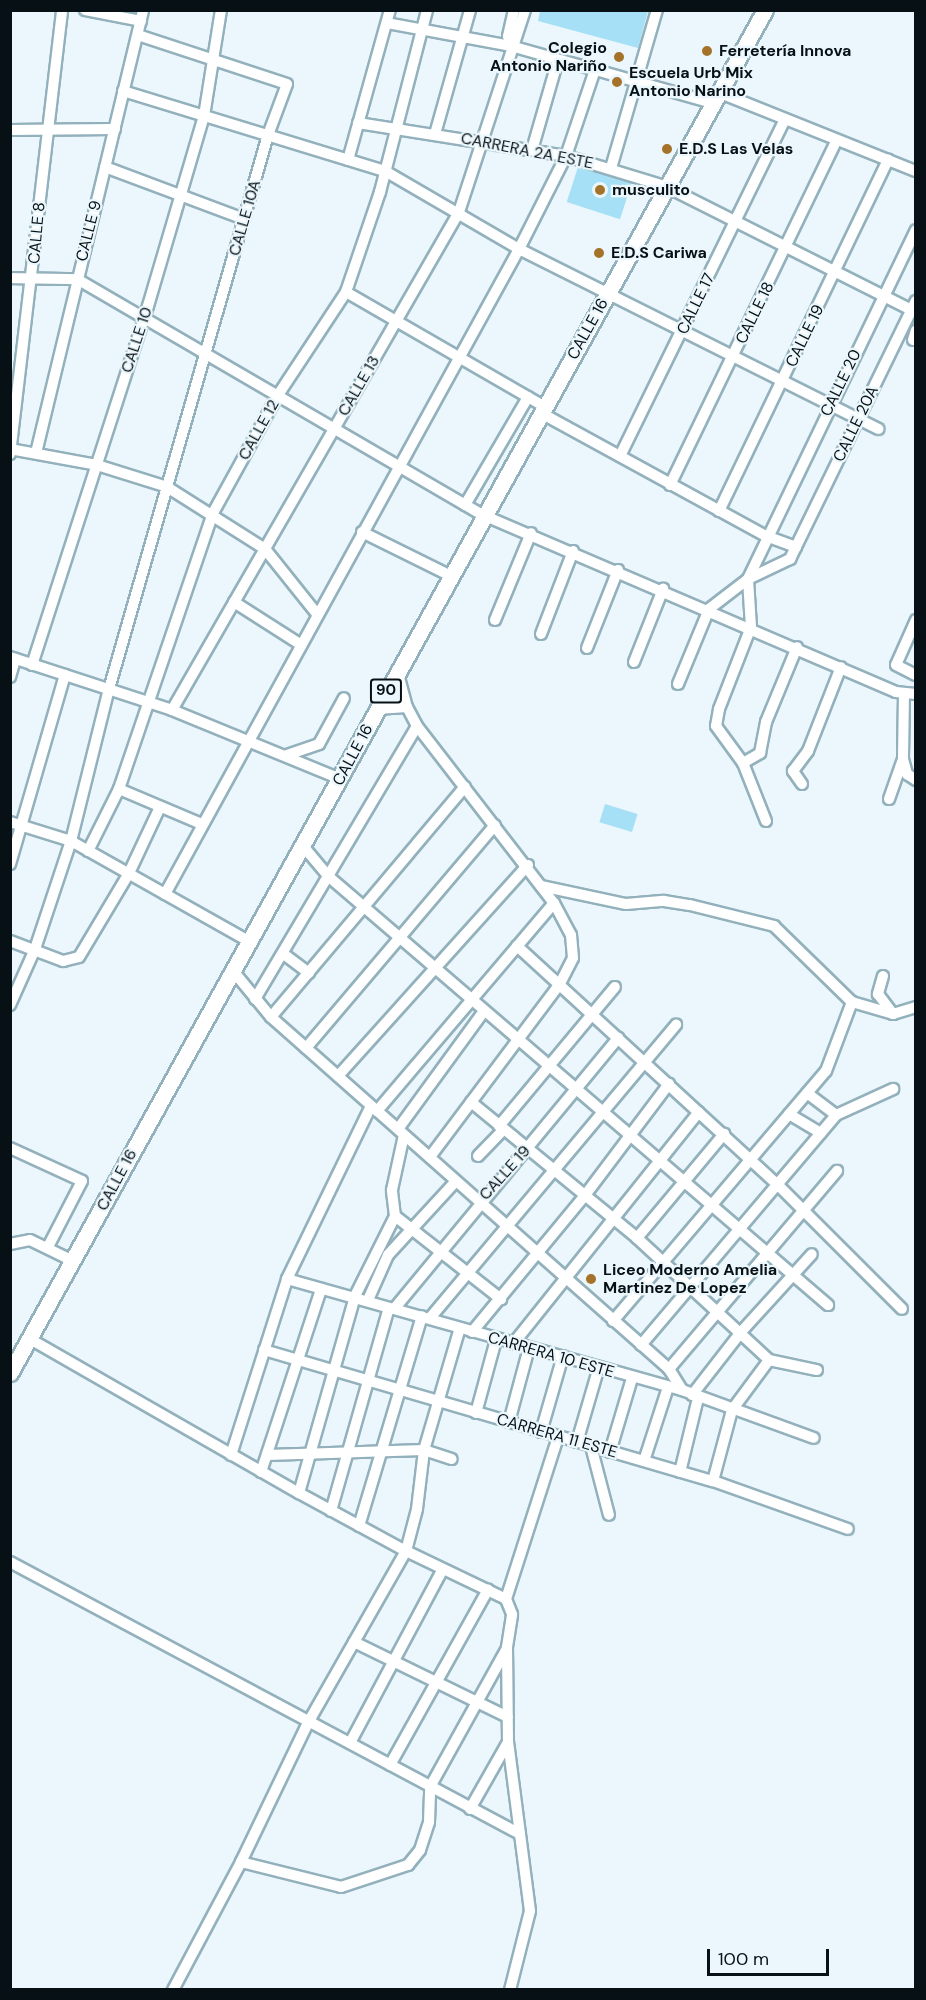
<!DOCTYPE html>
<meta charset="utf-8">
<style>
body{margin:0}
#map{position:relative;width:926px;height:2000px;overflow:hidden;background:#ebf7fc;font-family:"DM Sans",sans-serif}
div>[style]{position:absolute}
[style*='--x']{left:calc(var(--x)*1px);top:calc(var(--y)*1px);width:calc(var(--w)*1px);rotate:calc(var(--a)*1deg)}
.green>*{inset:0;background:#a6e0f6;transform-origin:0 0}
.roads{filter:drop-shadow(2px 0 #93b1bc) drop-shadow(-2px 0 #93b1bc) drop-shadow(0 2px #93b1bc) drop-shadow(0 -2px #93b1bc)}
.minor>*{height:10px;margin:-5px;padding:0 5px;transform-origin:5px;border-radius:5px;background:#fff}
.highway>*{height:15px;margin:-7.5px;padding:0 7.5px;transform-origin:7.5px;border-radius:7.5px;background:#fff}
.dots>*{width:16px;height:16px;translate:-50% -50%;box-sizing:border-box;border:3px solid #ebf7fc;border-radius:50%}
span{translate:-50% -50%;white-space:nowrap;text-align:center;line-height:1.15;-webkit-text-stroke:4.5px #ebf7fc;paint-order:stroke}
.shield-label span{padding:2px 4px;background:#ebf7fc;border:2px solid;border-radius:4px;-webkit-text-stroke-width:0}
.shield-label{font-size:15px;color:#071115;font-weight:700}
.poi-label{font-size:16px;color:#071115;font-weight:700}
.right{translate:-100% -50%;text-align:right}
.left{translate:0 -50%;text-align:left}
.street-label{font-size:16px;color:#071115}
.frame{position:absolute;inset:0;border:12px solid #071115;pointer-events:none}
.scale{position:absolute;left:707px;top:1949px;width:122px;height:27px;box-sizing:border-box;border:3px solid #071115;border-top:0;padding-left:8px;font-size:18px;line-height:21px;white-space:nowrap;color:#071115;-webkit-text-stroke:4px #ebf7fc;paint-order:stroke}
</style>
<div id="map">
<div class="green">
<div style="clip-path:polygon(540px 11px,540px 10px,648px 11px,638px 48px,538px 21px)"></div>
<div style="left:580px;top:161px;width:56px;height:43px;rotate:18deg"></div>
<div style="left:605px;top:804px;width:34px;height:19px;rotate:17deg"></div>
</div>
<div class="roads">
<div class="minor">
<div style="--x:85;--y:10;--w:57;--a:11.1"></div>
<div style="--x:387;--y:23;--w:126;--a:10.5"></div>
<div style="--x:511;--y:46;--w:209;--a:15.8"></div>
<div style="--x:511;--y:46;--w:10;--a:-107"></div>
<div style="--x:508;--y:36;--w:27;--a:-77"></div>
<div style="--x:123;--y:91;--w:274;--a:17"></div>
<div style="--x:385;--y:171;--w:155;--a:30.2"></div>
<div style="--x:519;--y:249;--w:402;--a:26.6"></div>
<div style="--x:718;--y:92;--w:213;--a:21.8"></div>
<div style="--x:358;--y:123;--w:211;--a:9"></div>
<div style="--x:566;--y:156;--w:103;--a:16.9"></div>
<div style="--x:665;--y:186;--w:281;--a:26.7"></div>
<div style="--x:10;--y:130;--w:105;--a:-0.5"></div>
<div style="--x:435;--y:134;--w:129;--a:-74.2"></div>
<div style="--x:532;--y:150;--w:94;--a:-73.9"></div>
<div style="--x:348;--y:160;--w:156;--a:-74.4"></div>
<div style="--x:105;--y:167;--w:148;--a:20.5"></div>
<div style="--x:611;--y:168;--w:165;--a:-73.8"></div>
<div style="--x:10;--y:278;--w:67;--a:0.9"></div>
<div style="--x:77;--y:279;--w:470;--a:30.2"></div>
<div style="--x:483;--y:515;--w:449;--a:23.2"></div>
<div style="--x:896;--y:692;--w:20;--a:6"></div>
<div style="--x:346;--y:292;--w:230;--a:30"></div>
<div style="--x:913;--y:340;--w:10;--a:-73"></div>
<div style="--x:541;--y:413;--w:256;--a:28.7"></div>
<div style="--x:766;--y:536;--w:32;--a:20"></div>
<div style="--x:10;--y:449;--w:88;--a:10.4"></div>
<div style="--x:97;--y:465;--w:73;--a:17.4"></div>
<div style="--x:167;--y:487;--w:116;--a:32.3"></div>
<div style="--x:265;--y:549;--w:83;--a:51.3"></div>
<div style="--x:36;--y:453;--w:456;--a:-76.4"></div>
<div style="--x:10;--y:454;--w:447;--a:-83.3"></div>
<div style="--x:620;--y:456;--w:375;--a:-63.9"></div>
<div style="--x:670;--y:485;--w:383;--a:-64.2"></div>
<div style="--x:465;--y:505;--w:125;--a:-59.7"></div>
<div style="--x:719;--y:511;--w:390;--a:-64.3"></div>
<div style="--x:362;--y:532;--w:97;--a:26.3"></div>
<div style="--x:234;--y:602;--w:78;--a:32.5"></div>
<div style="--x:495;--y:620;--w:94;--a:-67.5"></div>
<div style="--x:916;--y:620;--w:49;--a:114"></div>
<div style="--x:896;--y:665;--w:22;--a:27"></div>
<div style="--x:541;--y:634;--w:89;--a:-68.9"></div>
<div style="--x:587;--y:648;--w:84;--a:-68.3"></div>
<div style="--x:10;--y:657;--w:170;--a:18.1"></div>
<div style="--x:172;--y:710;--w:182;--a:22.3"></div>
<div style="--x:634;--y:662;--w:79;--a:-68.3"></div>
<div style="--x:32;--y:665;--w:377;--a:-72.1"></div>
<div style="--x:148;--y:306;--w:198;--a:-73.6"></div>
<div style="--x:204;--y:116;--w:107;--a:-80.9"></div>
<div style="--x:397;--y:670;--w:38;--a:75"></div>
<div style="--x:407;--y:707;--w:21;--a:62"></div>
<div style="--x:417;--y:726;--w:224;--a:52.3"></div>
<div style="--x:554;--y:903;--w:36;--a:62"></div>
<div style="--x:571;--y:935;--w:23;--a:85"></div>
<div style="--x:573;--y:958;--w:30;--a:117"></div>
<div style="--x:559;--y:985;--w:215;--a:126.9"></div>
<div style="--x:10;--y:677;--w:19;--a:-74"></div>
<div style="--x:678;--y:684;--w:81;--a:-67.5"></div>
<div style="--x:709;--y:609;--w:49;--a:-37.6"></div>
<div style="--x:748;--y:579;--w:47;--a:-25.5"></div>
<div style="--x:790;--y:559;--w:287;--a:-64"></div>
<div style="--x:904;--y:694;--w:65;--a:90.9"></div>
<div style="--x:903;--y:759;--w:16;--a:75"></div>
<div style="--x:907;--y:774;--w:11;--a:34"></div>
<div style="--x:377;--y:709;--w:30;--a:-4"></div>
<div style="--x:172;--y:710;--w:575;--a:-60.04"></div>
<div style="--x:459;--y:212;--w:213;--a:-71.9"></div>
<div style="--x:287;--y:755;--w:34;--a:-19"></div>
<div style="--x:319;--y:744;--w:52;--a:-61.5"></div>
<div style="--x:743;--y:763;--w:20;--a:-30"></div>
<div style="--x:760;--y:753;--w:32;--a:-79"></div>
<div style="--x:766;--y:722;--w:81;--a:-67.5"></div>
<div style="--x:802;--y:784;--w:16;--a:-125"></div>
<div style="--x:793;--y:771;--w:25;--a:-53"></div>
<div style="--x:808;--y:751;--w:90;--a:-68.6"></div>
<div style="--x:119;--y:789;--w:90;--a:22.9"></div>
<div style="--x:889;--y:799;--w:42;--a:-70.7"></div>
<div style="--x:766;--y:821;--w:62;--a:-111.6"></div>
<div style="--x:743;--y:763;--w:46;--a:-126.1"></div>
<div style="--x:716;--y:726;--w:17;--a:-80"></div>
<div style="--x:719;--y:709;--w:88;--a:-68.7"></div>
<div style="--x:751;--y:627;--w:48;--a:-93.6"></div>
<div style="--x:748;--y:579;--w:387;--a:-64.3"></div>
<div style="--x:10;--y:822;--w:64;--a:17.3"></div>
<div style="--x:71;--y:841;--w:206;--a:29.4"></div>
<div style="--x:303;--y:846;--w:39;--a:50"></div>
<div style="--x:328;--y:876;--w:659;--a:40.63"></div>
<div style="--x:88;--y:851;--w:69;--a:-63.4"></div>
<div style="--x:119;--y:789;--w:292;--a:-71.2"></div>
<div style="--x:213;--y:513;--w:135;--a:-61.2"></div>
<div style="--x:278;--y:395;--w:123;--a:-56.6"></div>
<div style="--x:346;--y:292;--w:106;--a:-71.2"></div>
<div style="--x:380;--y:192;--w:188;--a:-75.5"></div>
<div style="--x:10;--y:864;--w:197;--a:-73.8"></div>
<div style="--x:541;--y:886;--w:87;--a:12"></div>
<div style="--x:626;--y:904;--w:38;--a:-5"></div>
<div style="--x:664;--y:901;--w:26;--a:9"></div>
<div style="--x:690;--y:905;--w:87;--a:14"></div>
<div style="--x:774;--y:926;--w:109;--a:44.3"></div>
<div style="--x:165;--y:894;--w:736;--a:-61.24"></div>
<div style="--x:519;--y:249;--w:104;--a:-63.2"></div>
<div style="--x:566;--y:156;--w:91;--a:-71.4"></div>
<div style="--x:10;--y:941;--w:57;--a:20.7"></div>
<div style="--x:63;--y:961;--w:16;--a:-14"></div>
<div style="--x:79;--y:957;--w:98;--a:-59.2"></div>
<div style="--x:129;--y:873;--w:73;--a:-64.8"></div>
<div style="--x:517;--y:946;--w:351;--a:42.5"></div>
<div style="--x:776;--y:1183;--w:178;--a:45"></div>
<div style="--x:285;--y:955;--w:30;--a:37"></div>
<div style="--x:234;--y:972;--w:58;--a:50.6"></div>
<div style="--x:271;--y:1017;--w:531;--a:41.49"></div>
<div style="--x:669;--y:1369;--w:25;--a:58"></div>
<div style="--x:883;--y:976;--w:19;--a:106"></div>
<div style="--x:878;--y:994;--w:25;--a:53"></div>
<div style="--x:255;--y:999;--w:317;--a:-59.3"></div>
<div style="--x:10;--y:1005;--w:61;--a:-65.9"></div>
<div style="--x:35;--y:949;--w:114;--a:-71.6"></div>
<div style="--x:71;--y:841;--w:157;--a:-76"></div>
<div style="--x:109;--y:689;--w:576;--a:-73.99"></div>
<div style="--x:268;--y:135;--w:54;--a:-69.6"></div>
<div style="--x:287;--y:84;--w:157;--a:-161.8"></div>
<div style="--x:271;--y:1017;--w:301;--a:-49.9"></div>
<div style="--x:306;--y:1048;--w:292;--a:-49.7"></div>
<div style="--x:338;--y:1076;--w:284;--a:-48"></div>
<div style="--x:807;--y:1093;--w:36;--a:37"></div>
<div style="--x:471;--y:1102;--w:215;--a:39.3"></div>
<div style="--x:637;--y:1238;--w:180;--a:42.7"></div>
<div style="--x:769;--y:1360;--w:49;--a:11.8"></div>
<div style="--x:377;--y:1111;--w:273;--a:-49.6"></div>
<div style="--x:789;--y:1114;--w:37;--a:31"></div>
<div style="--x:499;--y:1126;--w:181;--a:-50.2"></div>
<div style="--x:398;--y:1129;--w:146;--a:-53.9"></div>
<div style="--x:10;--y:1148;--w:79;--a:24.6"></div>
<div style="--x:82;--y:1181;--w:74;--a:117.3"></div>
<div style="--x:478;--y:1156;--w:36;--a:-46"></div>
<div style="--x:395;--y:1216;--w:135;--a:38.1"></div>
<div style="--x:637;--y:1238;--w:136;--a:-50.1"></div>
<div style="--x:10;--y:1244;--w:20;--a:-11"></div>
<div style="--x:30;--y:1240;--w:48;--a:26"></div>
<div style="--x:287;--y:1279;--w:410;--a:15.7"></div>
<div style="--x:682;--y:1390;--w:140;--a:20"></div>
<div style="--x:368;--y:1300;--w:49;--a:-66"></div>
<div style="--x:388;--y:1255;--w:100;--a:-47.4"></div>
<div style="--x:394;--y:1309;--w:352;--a:-50.4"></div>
<div style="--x:430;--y:1318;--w:383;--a:-50"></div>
<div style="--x:613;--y:1321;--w:328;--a:-49.6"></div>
<div style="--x:826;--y:1071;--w:74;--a:-69.4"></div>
<div style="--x:852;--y:1002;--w:43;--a:16.3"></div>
<div style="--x:893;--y:1014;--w:24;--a:-17"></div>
<div style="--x:472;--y:1332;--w:174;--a:-50.4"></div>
<div style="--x:583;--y:1198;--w:143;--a:-53"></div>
<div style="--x:30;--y:1339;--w:310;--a:29.8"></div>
<div style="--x:299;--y:1493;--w:122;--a:28.5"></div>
<div style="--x:406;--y:1551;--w:111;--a:25.6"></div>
<div style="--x:513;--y:1344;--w:297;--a:-51.3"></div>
<div style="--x:641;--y:1345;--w:302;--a:-49.7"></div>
<div style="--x:836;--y:1115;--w:63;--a:-24.5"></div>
<div style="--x:264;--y:1350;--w:468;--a:16.3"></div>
<div style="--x:713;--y:1481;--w:143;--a:19.6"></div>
<div style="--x:669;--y:1369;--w:260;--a:-49.7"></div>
<div style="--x:692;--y:1395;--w:80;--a:-52.1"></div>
<div style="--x:741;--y:1332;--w:105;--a:-47.7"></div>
<div style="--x:476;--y:1413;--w:76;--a:-74.7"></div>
<div style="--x:509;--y:1422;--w:77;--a:-74.9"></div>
<div style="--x:541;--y:1432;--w:79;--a:-73.9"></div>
<div style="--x:577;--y:1442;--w:78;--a:-73.7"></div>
<div style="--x:591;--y:1446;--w:71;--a:75.4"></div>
<div style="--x:610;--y:1452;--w:77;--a:-73.4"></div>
<div style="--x:231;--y:1455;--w:185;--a:-72.3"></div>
<div style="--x:287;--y:1279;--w:192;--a:-64.1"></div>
<div style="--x:267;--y:1455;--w:157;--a:-1.8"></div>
<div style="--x:424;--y:1450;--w:29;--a:18"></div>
<div style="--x:644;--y:1461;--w:78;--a:-72"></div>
<div style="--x:261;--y:1472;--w:193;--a:-71.8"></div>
<div style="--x:680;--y:1472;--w:76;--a:-76.3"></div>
<div style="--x:713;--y:1481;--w:73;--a:-75"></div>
<div style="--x:732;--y:1410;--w:62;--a:-53.5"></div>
<div style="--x:299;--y:1493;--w:205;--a:-74.1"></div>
<div style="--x:355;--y:1296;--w:89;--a:-63.4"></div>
<div style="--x:395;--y:1216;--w:26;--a:-97"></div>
<div style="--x:392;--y:1190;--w:56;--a:-77.7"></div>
<div style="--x:331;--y:1511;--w:211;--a:-74.1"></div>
<div style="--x:359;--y:1526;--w:219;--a:-73.3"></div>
<div style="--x:10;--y:1562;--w:578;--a:28.07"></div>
<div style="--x:354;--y:1642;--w:171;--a:26"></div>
<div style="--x:350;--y:1743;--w:197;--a:-61.9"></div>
<div style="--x:390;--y:1765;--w:201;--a:-60.8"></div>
<div style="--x:470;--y:1809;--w:77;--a:-60.4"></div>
<div style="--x:241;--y:1862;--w:103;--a:14"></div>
<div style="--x:341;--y:1887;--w:71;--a:-18.2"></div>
<div style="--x:408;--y:1865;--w:19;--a:-51"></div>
<div style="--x:420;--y:1850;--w:29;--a:-72"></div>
<div style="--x:429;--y:1822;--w:35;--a:-88"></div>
<div style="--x:430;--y:1787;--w:157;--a:-61"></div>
<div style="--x:173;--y:1990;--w:145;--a:-62"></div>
<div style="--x:241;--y:1862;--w:157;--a:-64.3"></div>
<div style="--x:309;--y:1721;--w:196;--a:-60.3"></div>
<div style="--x:406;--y:1551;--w:43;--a:-75.3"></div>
<div style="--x:417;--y:1509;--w:59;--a:-83.2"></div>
<div style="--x:424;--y:1450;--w:127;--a:-73.6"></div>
<div style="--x:510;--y:1990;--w:81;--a:-75.8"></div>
<div style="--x:530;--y:1911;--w:170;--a:-97.4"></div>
<div style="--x:508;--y:1742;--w:95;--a:-90.6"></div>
<div style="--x:507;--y:1647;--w:33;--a:-81"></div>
<div style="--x:512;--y:1614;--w:16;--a:-112"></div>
<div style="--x:506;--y:1599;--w:170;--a:-72.2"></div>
</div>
<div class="highway">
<div style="--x:10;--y:1373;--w:1558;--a:-61.02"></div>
</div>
</div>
<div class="dots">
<div style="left:707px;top:51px;background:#a47228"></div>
<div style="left:619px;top:57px;background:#a47228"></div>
<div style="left:617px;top:82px;background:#a47228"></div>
<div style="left:667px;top:149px;background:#a47228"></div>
<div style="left:600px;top:190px;background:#a47228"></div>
<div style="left:599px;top:253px;background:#a47228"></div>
<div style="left:591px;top:1279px;background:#a47228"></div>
</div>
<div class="shield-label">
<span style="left:386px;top:691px">90</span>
</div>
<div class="poi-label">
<span class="right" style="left:607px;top:57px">Colegio<br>Antonio Nariño</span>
<span class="left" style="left:719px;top:51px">Ferretería Innova</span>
<span class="left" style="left:629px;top:82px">Escuela Urb Mix<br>Antonio Narino</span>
<span class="left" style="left:679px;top:149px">E.D.S Las Velas</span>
<span class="left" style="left:612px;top:190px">musculito</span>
<span class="left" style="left:611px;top:253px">E.D.S Cariwa</span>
<span class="left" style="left:603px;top:1279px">Liceo Moderno Amelia<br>Martinez De Lopez</span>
</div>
<div class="street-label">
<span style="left:527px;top:151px;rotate:11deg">CARRERA 2A ESTE</span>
<span style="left:245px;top:218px;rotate:-74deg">CALLE 10A</span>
<span style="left:89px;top:231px;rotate:-76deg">CALLE 9</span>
<span style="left:37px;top:233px;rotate:-85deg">CALLE 8</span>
<span style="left:696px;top:304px;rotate:-64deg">CALLE 17</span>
<span style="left:755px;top:313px;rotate:-64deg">CALLE 18</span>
<span style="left:588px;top:329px;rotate:-61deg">CALLE 16</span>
<span style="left:805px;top:336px;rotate:-64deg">CALLE 19</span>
<span style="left:137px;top:340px;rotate:-72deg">CALLE 10</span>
<span style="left:841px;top:383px;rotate:-64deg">CALLE 20</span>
<span style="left:359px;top:386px;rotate:-60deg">CALLE 13</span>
<span style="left:856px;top:424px;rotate:-64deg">CALLE 20A</span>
<span style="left:259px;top:430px;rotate:-61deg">CALLE 12</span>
<span style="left:353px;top:755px;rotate:-62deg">CALLE 16</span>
<span style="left:505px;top:1173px;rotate:-48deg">CALLE 19</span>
<span style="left:117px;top:1180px;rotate:-62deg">CALLE 16</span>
<span style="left:551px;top:1355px;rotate:16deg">CARRERA 10 ESTE</span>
<span style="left:557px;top:1436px;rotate:16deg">CARRERA 11 ESTE</span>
</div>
<div class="frame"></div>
<div class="scale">100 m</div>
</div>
